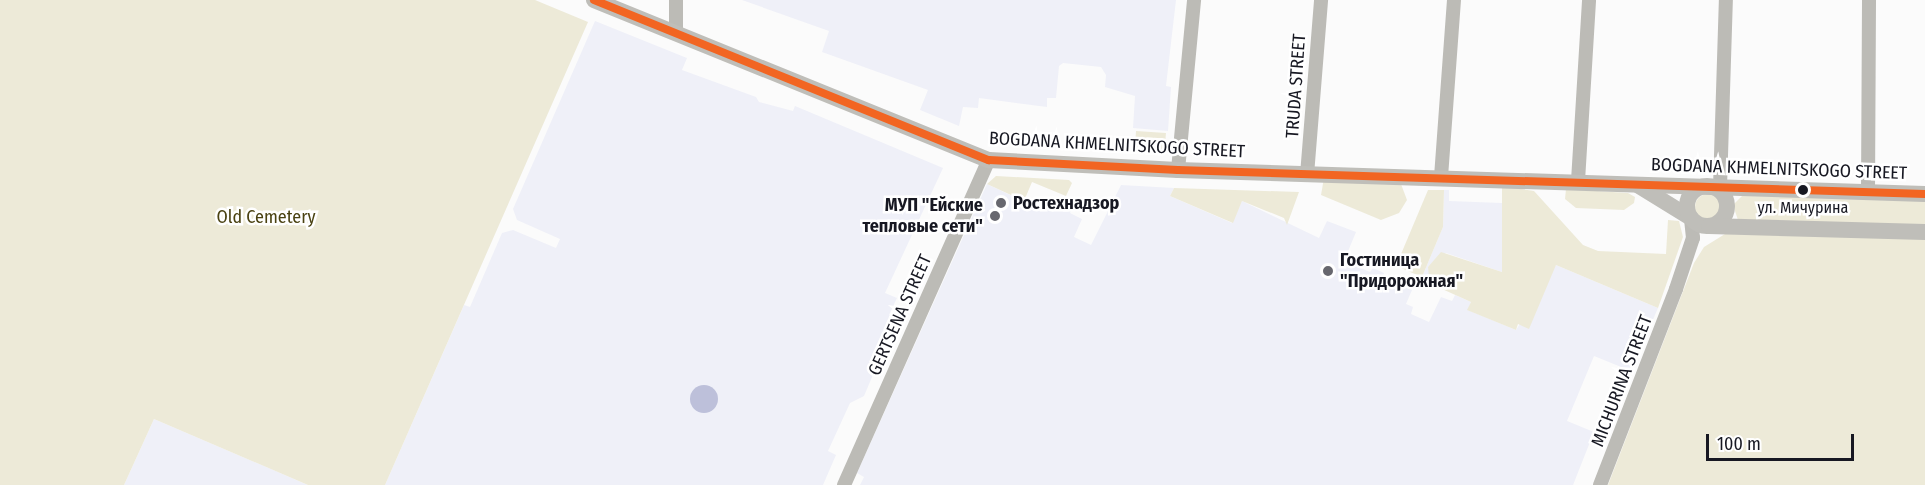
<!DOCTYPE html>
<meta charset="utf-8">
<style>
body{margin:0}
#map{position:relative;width:1925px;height:485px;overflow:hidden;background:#fbfbfb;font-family:"Fira Sans Condensed",sans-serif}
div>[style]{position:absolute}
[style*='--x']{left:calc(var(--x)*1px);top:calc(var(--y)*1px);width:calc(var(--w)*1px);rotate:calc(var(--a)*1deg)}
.built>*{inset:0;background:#eff0f8}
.green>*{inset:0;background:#edead8;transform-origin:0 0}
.round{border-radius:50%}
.water>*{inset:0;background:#bdc0da}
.minor>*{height:14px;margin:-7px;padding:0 7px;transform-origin:7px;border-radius:7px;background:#bcbbb6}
.major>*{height:16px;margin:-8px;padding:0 8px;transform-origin:8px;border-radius:8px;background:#bfbeb9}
.major>.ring{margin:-8px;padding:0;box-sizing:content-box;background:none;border:16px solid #bfbeb9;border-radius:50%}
.bus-1>*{height:8px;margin:-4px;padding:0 4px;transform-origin:4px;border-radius:4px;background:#f26522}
.dots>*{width:16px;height:16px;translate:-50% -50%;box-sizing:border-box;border:3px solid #fff;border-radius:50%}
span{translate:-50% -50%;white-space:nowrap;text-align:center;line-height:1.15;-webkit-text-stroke:5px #fff;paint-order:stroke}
.bus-label{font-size:16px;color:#171822}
.street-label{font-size:18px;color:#171822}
.poi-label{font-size:18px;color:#171822;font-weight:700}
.left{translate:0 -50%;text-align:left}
.right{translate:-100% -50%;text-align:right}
.park-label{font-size:18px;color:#4a4212}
.scale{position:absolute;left:1706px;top:434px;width:148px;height:27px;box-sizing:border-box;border:3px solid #171822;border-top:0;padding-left:8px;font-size:18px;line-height:21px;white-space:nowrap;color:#171822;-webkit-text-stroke:4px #fff;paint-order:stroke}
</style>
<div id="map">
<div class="built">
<div style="clip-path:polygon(742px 0,1176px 0,1166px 86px,1171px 87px,1168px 131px,1133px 128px,1135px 96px,1105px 87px,1106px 75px,1101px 67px,1063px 63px,1059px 66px,1056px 98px,1047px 98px,1047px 107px,979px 98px,978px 108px,963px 107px,959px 126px,920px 110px,928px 90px,822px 52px,829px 31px)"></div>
<div style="clip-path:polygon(595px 21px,687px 58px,682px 70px,756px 97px,759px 102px,793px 111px,795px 106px,943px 168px,885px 293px,897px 298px,889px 315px,897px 318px,864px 396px,850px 403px,828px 451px,836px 455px,823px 485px,385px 485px,464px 305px,470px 307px,502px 233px,513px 230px,556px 248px,560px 239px,517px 220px,513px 209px)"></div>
<div style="clip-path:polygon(987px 184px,1044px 211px,1048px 203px,1072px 209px,1070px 213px,1082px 219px,1074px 237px,1091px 245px,1121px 185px,1174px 188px,1170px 196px,1232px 223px,1242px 201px,1319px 238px,1327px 221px,1356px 232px,1344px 261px,1370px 272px,1373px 268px,1384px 273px,1383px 277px,1412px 290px,1406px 304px,1413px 307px,1411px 314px,1429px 322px,1441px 297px,1452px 301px,1455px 295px,1471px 302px,1468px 310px,1516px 330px,1556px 265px,1658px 308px,1631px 371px,1594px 356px,1567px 421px,1594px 432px,1573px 485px,860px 485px,864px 477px,857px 473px)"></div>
<div style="clip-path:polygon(1444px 190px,1449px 190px,1449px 201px,1502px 203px,1502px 272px,1446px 253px,1428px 267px,1434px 283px,1422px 277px,1443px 227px)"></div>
<div style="clip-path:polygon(154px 419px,308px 485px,124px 485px)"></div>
</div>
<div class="green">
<div style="clip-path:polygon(0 0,535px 0,588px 22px,385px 485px,308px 485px,154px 419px,124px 485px,0 485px)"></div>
<div style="left:1136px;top:131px;width:30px;height:17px;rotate:4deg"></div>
<div style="clip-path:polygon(996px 176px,1069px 180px,1072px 183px,1066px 196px,1032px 182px,1024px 201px,987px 184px)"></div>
<div style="clip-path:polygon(1324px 178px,1401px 184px,1407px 200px,1399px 213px,1381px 220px,1321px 195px)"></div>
<div style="clip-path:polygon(1502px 186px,1534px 191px,1583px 245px,1598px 251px,1666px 254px,1668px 220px,1679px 221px,1683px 237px,1658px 308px,1556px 265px,1529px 329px,1518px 324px,1516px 330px,1467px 310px,1471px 302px,1442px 289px,1429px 278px,1428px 267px,1441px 252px,1502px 272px)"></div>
<div style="clip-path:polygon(1174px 188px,1299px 192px,1287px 225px,1284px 218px,1242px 201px,1233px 223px,1170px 196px)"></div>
<div style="clip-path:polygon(1566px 189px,1628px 193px,1635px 197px,1634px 203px,1624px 210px,1576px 208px,1565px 199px)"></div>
<div style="clip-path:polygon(1428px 190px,1444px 190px,1443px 227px,1422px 277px,1396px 266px)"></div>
<div class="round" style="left:1695px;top:194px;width:26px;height:26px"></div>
<div style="clip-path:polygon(1743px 195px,1925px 201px,1925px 226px,1738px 220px,1733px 205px)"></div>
<div style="clip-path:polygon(1725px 234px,1925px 237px,1925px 485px,1608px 485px,1694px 263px,1704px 247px)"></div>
</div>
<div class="water">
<div class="round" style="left:690px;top:385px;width:28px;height:28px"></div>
</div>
<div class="minor">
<div style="--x:676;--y:33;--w:33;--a:-90"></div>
<div style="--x:1178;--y:170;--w:171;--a:-84.6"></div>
<div style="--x:1307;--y:175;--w:176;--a:-85.4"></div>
<div style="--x:1441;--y:177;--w:177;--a:-85.8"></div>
<div style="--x:1578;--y:181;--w:181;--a:-86.5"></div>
<div style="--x:1720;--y:187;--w:187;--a:-88.2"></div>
<div style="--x:1868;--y:192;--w:192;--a:-89.7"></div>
<div style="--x:844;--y:485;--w:356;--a:-66"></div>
<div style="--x:1600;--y:485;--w:210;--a:-68.8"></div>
<div style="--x:1676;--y:289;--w:54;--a:-71.6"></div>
<div style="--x:1693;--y:238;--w:20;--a:-96"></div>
</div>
<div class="major">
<div style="--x:594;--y:0;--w:426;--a:22.1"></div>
<div style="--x:989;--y:160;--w:189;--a:3"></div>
<div style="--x:1178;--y:170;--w:747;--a:1.84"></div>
<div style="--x:1639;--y:186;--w:61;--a:31.6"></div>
<div class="ring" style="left:1687px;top:186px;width:24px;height:24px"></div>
<div style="--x:1709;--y:226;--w:216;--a:1.6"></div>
</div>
<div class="bus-1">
<div style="--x:594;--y:0;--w:426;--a:22.1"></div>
<div style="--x:989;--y:160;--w:189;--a:3"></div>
<div style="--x:1178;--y:170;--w:747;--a:1.84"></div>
</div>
<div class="dots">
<div style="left:1803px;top:190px;background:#171822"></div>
<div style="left:1001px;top:203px;background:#67676e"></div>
<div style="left:995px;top:216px;background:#67676e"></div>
<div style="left:1328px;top:271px;background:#67676e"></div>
</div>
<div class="bus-label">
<span style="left:1803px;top:208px">ул. Мичурина</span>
</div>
<div class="street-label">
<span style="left:1296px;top:86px;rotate:-86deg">TRUDA STREET</span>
<span style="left:1117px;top:145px;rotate:3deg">BOGDANA KHMELNITSKOGO STREET</span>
<span style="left:1779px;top:169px;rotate:2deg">BOGDANA KHMELNITSKOGO STREET</span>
<span style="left:900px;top:315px;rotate:-66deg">GERTSENA STREET</span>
<span style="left:1622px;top:381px;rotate:-69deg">MICHURINA STREET</span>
</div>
<div class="poi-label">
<span class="left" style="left:1013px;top:203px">Ростехнадзор</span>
<span class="right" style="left:983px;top:216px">МУП "Ейские<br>тепловые сети"</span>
<span class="left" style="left:1340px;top:271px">Гостиница<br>"Придорожная"</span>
</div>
<div class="park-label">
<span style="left:266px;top:217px">Old Cemetery</span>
</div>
<div class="scale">100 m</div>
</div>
